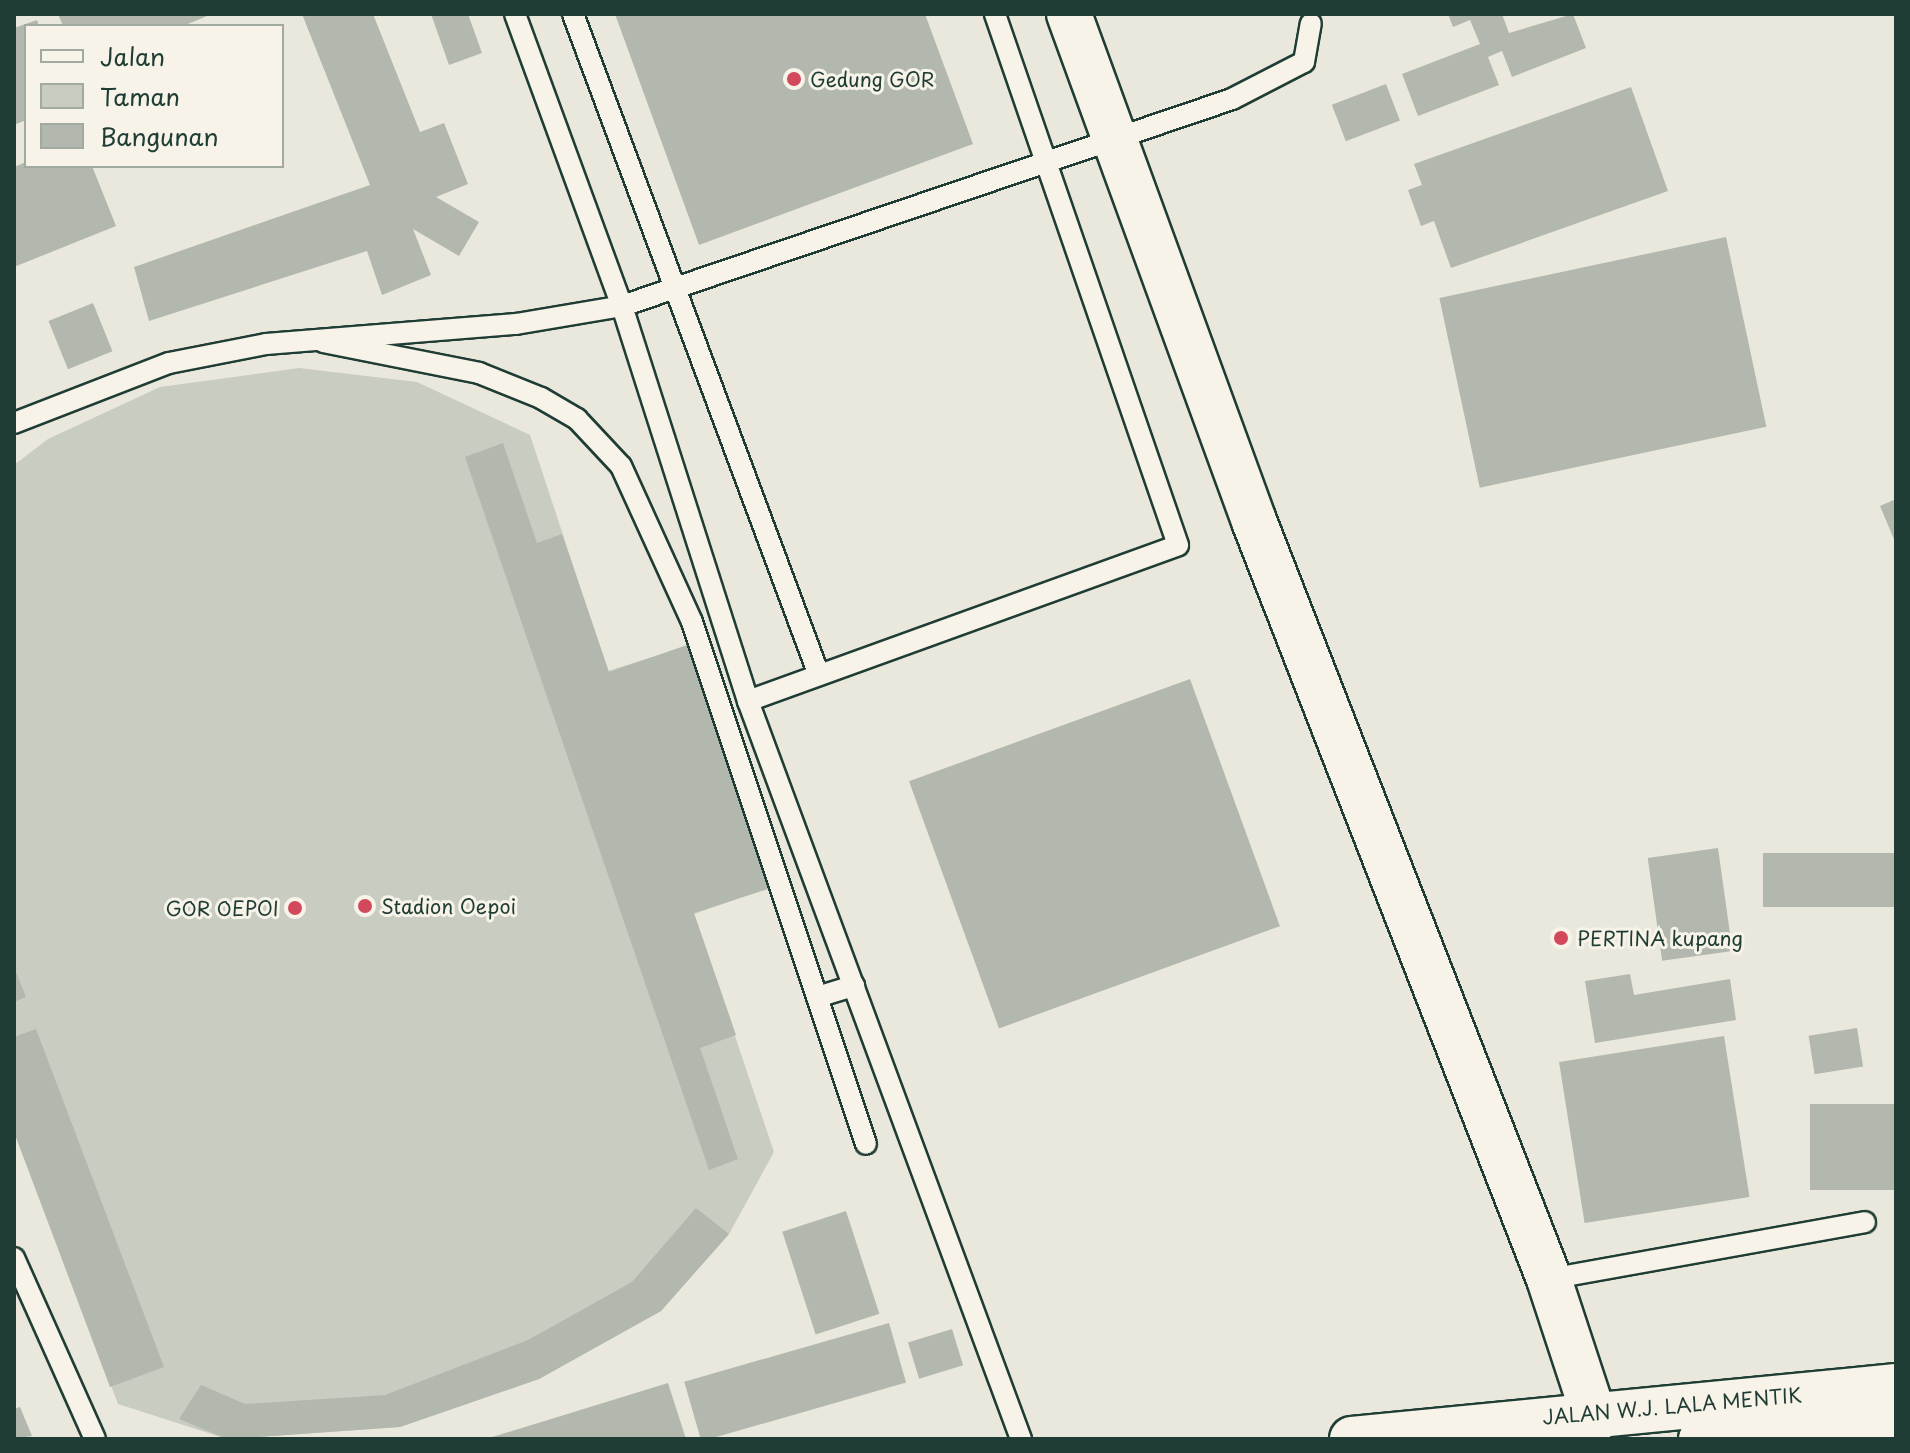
<!DOCTYPE html>
<style>
body{margin:0}
#map{position:relative;width:1910px;height:1453px;overflow:hidden;background:#eae8dd;font-family:"Playpen Sans",sans-serif}
div>[style]{position:absolute}
[style*='--x']{left:calc(var(--x)*1px);top:calc(var(--y)*1px);width:calc(var(--w)*1px);rotate:calc(var(--a)*1deg)}
.green>*{inset:0;background:#c8ccc1}
.building>*{inset:0;background:#b2b8ae;transform-origin:0 0}
.roads{filter:drop-shadow(2px 0 #1f3d34) drop-shadow(-2px 0 #1f3d34) drop-shadow(0 2px #1f3d34) drop-shadow(0 -2px #1f3d34)}
.service>*{height:20px;margin:-10px;padding:0 10px;transform-origin:10px;border-radius:10px;background:#f7f3e8}
.tertiary>*{height:44px;margin:-22px;padding:0 22px;transform-origin:22px;border-radius:22px;background:#f7f3e8}
.primary>*{height:44px;margin:-22px;padding:0 22px;transform-origin:22px;border-radius:22px;background:#f7f3e8}
.dots>*{width:22px;height:22px;translate:-50% -50%;box-sizing:border-box;border:4px solid #f7f3e8;border-radius:50%}
span{translate:-50% -50%;white-space:nowrap;text-align:center;line-height:1.15;-webkit-text-stroke:6px #f7f3e8;paint-order:stroke}
.poi-label{font-size:20px;color:#1f3d34}
.left{translate:0 -50%;text-align:left}
.right{translate:-100% -50%;text-align:right}
.street-label{font-size:20px;color:#1f3d34}
.frame{position:absolute;inset:0;border:16px solid #1f3d34;pointer-events:none}
.legend{position:absolute;left:24px;top:24px;width:260px;height:144px;box-sizing:border-box;background:#f7f3e8;border:2px solid #a1aaa0;margin:0;padding:10px 14px;list-style:none;font-size:24px;color:#1f3d34}
.legend li{display:flex;align-items:center;gap:16px;height:40px}
.legend b{width:40px;border:2px solid #a1aaa0}
</style>
<div id="map">
<div class="green">
<div style="clip-path:polygon(299px 368px,417px 382px,530px 435px,608px 671px,652px 657px,737px 899px,694px 914px,774px 1152px,729px 1234px,661px 1311px,539px 1379px,400px 1427px,227px 1439px,118px 1404px,14px 1132px,14px 465px,48px 439px,160px 387px)"></div>
</div>
<div class="building">
<div style="clip-path:polygon(58px 14px,212px 14px,183px 26px,63px 26px)"></div>
<div style="clip-path:polygon(302px 14px,373px 14px,420px 132px,444px 123px,468px 184px,436px 197px,479px 222px,459px 256px,413px 229px,431px 275px,382px 295px,367px 251px,149px 321px,134px 267px,370px 185px)"></div>
<div style="clip-path:polygon(431px 14px,468px 14px,482px 53px,449px 65px)"></div>
<div style="clip-path:polygon(615px 14px,925px 14px,973px 144px,699px 245px)"></div>
<div style="clip-path:polygon(1448px 14px,1502px 14px,1509px 33px,1573px 14px,1586px 48px,1512px 77px,1502px 51px,1488px 57px,1499px 85px,1418px 116px,1402px 74px,1480px 44px,1470px 20px,1453px 27px)"></div>
<div style="clip-path:polygon(37px 20px,39px 26px,26px 26px,26px 120px,14px 125px,14px 28px)"></div>
<div style="left:1386px;top:84px;width:39px;height:58px;rotate:69deg"></div>
<div style="clip-path:polygon(1631px 87px,1668px 191px,1451px 268px,1434px 221px,1421px 226px,1408px 190px,1422px 185px,1414px 164px)"></div>
<div style="clip-path:polygon(26px 162px,92px 166px,116px 226px,14px 267px,14px 167px)"></div>
<div style="left:1726px;top:237px;width:194px;height:293px;rotate:78deg"></div>
<div style="left:93px;top:303px;width:52px;height:48px;rotate:68deg"></div>
<div style="clip-path:polygon(503px 443px,537px 543px,562px 534px,609px 672px,690px 644px,774px 887px,694px 913px,736px 1035px,700px 1048px,738px 1159px,709px 1170px,465px 457px)"></div>
<div style="clip-path:polygon(1896px 499px,1896px 544px,1880px 506px)"></div>
<div style="left:1190px;top:679px;width:263px;height:299px;rotate:70deg"></div>
<div style="left:1718px;top:848px;width:104px;height:71px;rotate:82deg"></div>
<div style="left:1896px;top:853px;width:54px;height:133px;rotate:90deg"></div>
<div style="clip-path:polygon(14px 967px,26px 997px,14px 1002px)"></div>
<div style="clip-path:polygon(1630px 974px,1634px 995px,1730px 979px,1736px 1020px,1595px 1043px,1585px 981px)"></div>
<div style="left:1857px;top:1028px;width:39px;height:49px;rotate:81deg"></div>
<div style="clip-path:polygon(36px 1029px,164px 1367px,110px 1387px,14px 1132px,14px 1037px)"></div>
<div style="left:1724px;top:1036px;width:163px;height:167px;rotate:81deg"></div>
<div style="left:1896px;top:1104px;width:86px;height:86px;rotate:90deg"></div>
<div style="clip-path:polygon(696px 1208px,729px 1234px,661px 1311px,539px 1379px,400px 1427px,227px 1439px,179px 1419px,201px 1385px,245px 1404px,385px 1395px,528px 1340px,632px 1282px)"></div>
<div style="left:846px;top:1211px;width:108px;height:67px;rotate:72deg"></div>
<div style="left:889px;top:1323px;width:62px;height:213px;rotate:74deg"></div>
<div style="left:952px;top:1329px;width:38px;height:46px;rotate:73deg"></div>
<div style="clip-path:polygon(668px 1383px,686px 1439px,489px 1439px,489px 1438px)"></div>
<div style="clip-path:polygon(20px 1407px,32px 1436px,14px 1439px,14px 1409px)"></div>
</div>
<div class="roads">
<div class="service">
<div style="--x:515;--y:14;--w:311;--a:69.9"></div>
<div style="--x:622;--y:306;--w:644;--a:-18.74"></div>
<div style="--x:1232;--y:99;--w:81;--a:-27.2"></div>
<div style="--x:1304;--y:62;--w:39;--a:-80"></div>
<div style="--x:573;--y:14;--w:705;--a:69.59"></div>
<div style="--x:323;--y:342;--w:159;--a:11.2"></div>
<div style="--x:479;--y:373;--w:67;--a:22"></div>
<div style="--x:541;--y:398;--w:42;--a:30.3"></div>
<div style="--x:577;--y:419;--w:64;--a:46.9"></div>
<div style="--x:621;--y:466;--w:171;--a:65.5"></div>
<div style="--x:692;--y:622;--w:550;--a:71.57"></div>
<div style="--x:14;--y:423;--w:166;--a:-21.2"></div>
<div style="--x:169;--y:363;--w:99;--a:-11.1"></div>
<div style="--x:266;--y:344;--w:251;--a:-4.6"></div>
<div style="--x:516;--y:324;--w:108;--a:-9.6"></div>
<div style="--x:622;--y:306;--w:415;--a:72.3"></div>
<div style="--x:748;--y:701;--w:457;--a:-19.9"></div>
<div style="--x:1178;--y:545;--w:562;--a:-109.02"></div>
<div style="--x:748;--y:701;--w:787;--a:69.7"></div>
<div style="--x:817;--y:997;--w:39;--a:-17"></div>
<div style="--x:14;--y:1258;--w:198;--a:65.9"></div>
<div style="--x:1549;--y:1279;--w:321;--a:-10.2"></div>
</div>
<div class="tertiary">
<div style="--x:1069;--y:14;--w:540;--a:69.95"></div>
<div style="--x:1254;--y:521;--w:813;--a:68.73"></div>
<div style="--x:1549;--y:1279;--w:141;--a:71.8"></div>
<div style="--x:1593;--y:1413;--w:27;--a:103"></div>
</div>
<div class="primary">
<div style="--x:1352;--y:1439;--w:547;--a:-5.56"></div>
<div style="--x:1701;--y:1439;--w:196;--a:-4.7"></div>
</div>
</div>
<div class="dots">
<div style="left:794px;top:79px;background:#d1495b"></div>
<div style="left:365px;top:906px;background:#d1495b"></div>
<div style="left:295px;top:908px;background:#d1495b"></div>
<div style="left:1561px;top:938px;background:#d1495b"></div>
</div>
<div class="poi-label">
<span class="left" style="left:810px;top:79px">Gedung GOR</span>
<span class="left" style="left:381px;top:906px">Stadion Oepoi</span>
<span class="right" style="left:279px;top:908px">GOR OEPOI</span>
<span class="left" style="left:1577px;top:938px">PERTINA kupang</span>
</div>
<div class="street-label">
<span style="left:1672px;top:1406px;rotate:-5deg">JALAN W.J. LALA MENTIK</span>
</div>
<div class="frame"></div>
<ul class="legend">
<li><b style="height:10px;background:#f7f3e8"></b>Jalan</li>
<li><b style="height:22px;background:#c8ccc1"></b>Taman</li>
<li><b style="height:22px;background:#b2b8ae"></b>Bangunan</li>
</ul>
</div>
